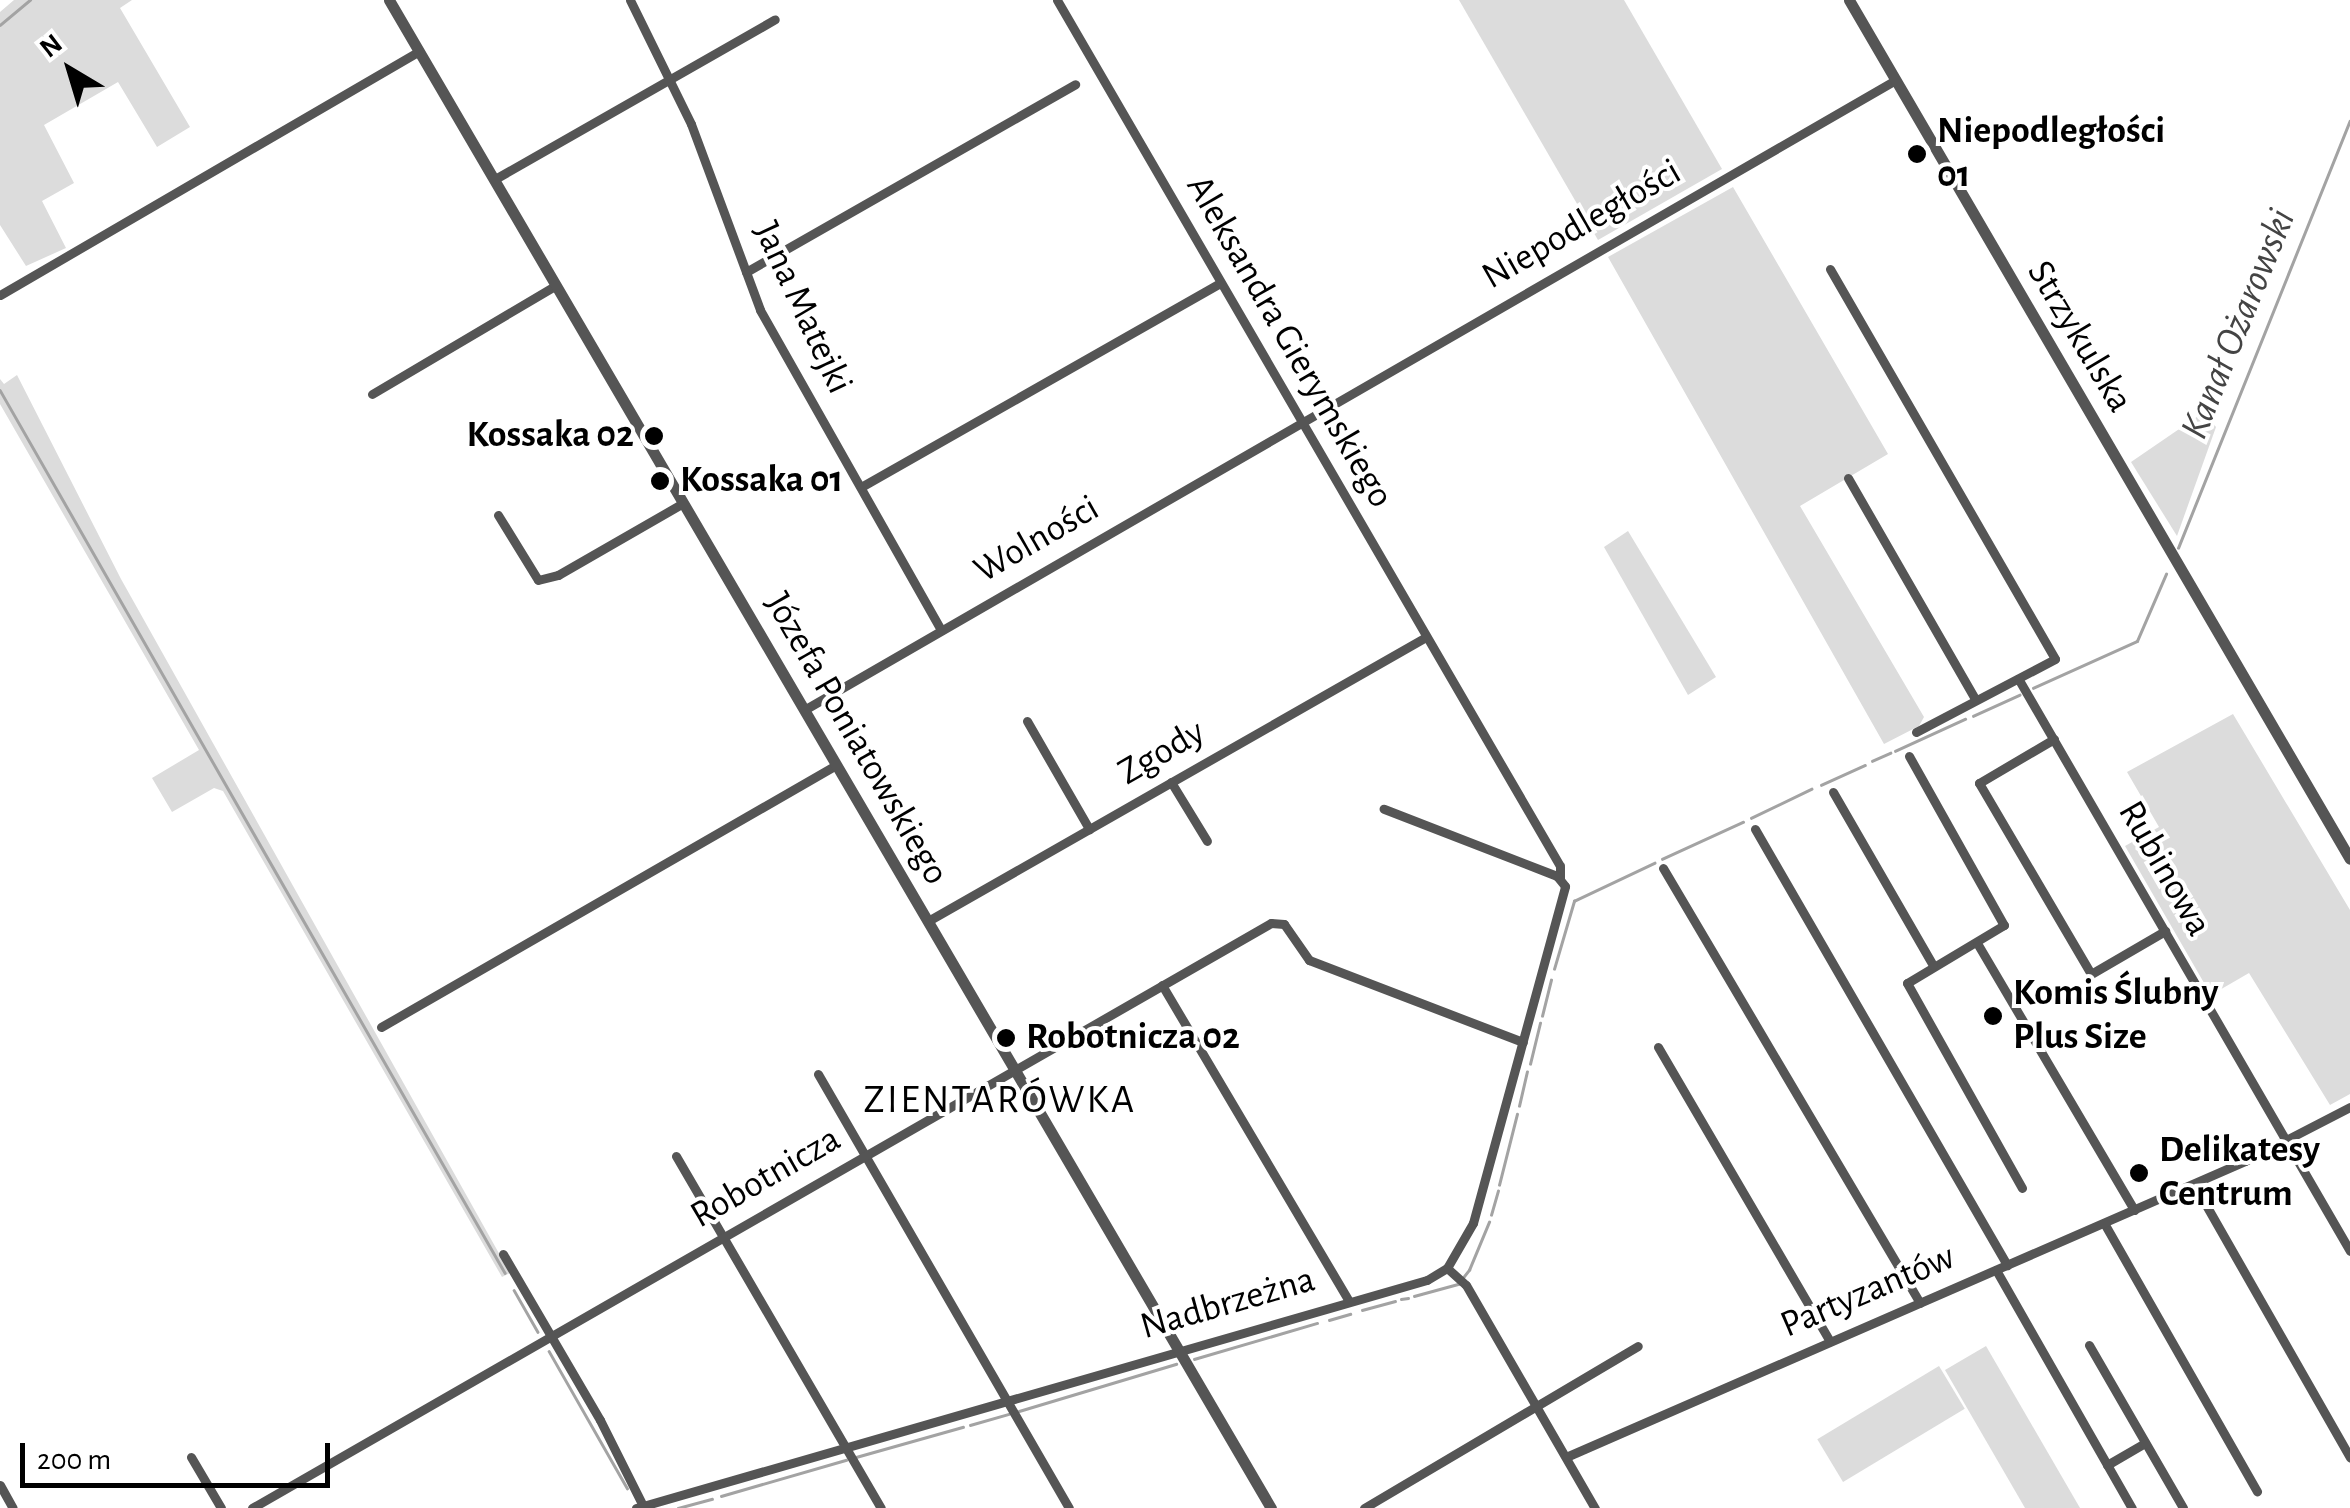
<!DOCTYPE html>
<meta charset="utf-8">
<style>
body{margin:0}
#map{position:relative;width:2350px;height:1508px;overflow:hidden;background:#fff;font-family:"Alegreya Sans",sans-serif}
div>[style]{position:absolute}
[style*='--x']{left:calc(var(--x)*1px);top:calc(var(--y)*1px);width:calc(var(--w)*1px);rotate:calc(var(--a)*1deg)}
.green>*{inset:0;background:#dcdcdc;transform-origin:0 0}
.stream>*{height:2.5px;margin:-1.25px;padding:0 1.25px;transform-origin:1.25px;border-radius:1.25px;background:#a3a3a3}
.minor>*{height:9px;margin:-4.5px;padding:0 4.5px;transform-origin:4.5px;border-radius:4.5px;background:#555}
.tertiary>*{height:11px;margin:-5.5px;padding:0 5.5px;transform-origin:5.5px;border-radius:5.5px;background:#555}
.dots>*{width:28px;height:28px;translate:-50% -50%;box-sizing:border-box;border:5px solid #fff;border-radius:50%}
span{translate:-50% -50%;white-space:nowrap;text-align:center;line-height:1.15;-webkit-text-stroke:8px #fff;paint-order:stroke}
.poi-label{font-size:38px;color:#000;font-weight:700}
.left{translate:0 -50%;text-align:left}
.right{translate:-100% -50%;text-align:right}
.street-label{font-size:38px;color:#000}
.water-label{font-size:40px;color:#444;font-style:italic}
.neighbourhood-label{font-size:40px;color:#000;letter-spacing:2.5px}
.north{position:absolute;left:20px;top:20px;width:100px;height:100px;-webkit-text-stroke:8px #fff;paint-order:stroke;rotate:322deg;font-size:28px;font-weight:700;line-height:40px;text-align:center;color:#000}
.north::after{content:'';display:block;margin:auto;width:35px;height:45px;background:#000;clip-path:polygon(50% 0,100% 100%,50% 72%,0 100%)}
.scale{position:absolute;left:20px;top:1443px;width:310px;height:45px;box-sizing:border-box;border:5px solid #000;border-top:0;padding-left:12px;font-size:30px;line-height:35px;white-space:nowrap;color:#000;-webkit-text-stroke:8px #fff;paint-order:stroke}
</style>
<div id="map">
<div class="green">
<div style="clip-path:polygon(14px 0,132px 0,120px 8px,190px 127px,157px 147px,118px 82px,44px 125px,74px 183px,42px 201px,66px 248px,26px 266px,0 225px,0 12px)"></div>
<div style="clip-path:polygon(1459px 0,1624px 0,1722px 169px,1598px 240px)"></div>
<div style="clip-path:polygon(1733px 187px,1888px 454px,1800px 506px,1924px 717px,1919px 726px,1884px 744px,1608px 257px)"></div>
<div style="clip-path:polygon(17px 375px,121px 579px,510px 1273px,502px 1277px,223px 791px,214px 788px,172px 812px,152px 778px,199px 750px,0 404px,0 379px,4px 384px)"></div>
<div style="clip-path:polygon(2204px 412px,2216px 427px,2177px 536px,2131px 462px)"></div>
<div style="clip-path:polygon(1628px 531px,1716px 677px,1688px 695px,1604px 547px)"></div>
<div style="clip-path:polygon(2233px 714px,2350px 910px,2350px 1094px,2330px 1105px,2249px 973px,2211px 995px,2125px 846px,2159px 827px,2127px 772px)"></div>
<div style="clip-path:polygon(1986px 1346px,2080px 1508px,2025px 1508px,1945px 1370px)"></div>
<div style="left:1939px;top:1366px;width:50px;height:142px;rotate:59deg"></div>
</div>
<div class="stream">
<div style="--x:0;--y:25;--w:39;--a:-40"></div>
<div style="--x:0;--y:390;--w:1017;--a:60.23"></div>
<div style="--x:2178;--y:548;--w:460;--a:-68.1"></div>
<div style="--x:2033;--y:688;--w:114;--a:-24.3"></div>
<div style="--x:2137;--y:641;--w:73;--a:-66.6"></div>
<div style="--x:1973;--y:716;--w:51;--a:-24.5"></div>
<div style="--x:1895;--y:751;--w:77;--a:-24.6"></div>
<div style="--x:1872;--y:761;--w:20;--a:-24"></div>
<div style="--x:1821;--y:785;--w:48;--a:-24.4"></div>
<div style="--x:1751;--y:818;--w:67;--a:-25.8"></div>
<div style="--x:1662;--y:859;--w:89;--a:-24.6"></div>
<div style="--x:1554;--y:969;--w:71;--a:-73.6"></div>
<div style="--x:1574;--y:901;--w:89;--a:-25.4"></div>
<div style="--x:1542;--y:1016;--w:37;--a:-76"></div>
<div style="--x:1530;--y:1064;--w:42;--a:-76.3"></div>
<div style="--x:1519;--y:1106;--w:35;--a:-77"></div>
<div style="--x:1499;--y:1185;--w:73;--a:-75.8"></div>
<div style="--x:1491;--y:1215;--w:25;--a:-74"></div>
<div style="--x:514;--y:1290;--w:48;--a:60.3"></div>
<div style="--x:1414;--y:1296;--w:46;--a:-15.3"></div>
<div style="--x:1458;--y:1284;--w:18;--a:-52"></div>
<div style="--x:1469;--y:1270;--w:52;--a:-67.4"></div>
<div style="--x:1401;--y:1299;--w:7;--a:-8"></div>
<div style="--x:1362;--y:1310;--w:34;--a:-15"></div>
<div style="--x:1329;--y:1320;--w:22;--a:-16"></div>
<div style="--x:549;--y:1351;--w:158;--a:60.3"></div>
<div style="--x:1194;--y:1359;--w:128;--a:-16.3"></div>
<div style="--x:1019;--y:1411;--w:164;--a:-16.7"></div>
<div style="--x:970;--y:1425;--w:40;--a:-16"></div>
<div style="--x:856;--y:1457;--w:111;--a:-15.7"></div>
<div style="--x:721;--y:1496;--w:130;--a:-16.1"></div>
<div style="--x:678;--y:1508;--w:35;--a:-15"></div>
</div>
<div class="minor">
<div style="--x:630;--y:0;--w:138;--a:63.8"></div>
<div style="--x:691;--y:124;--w:198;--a:69.6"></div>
<div style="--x:760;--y:310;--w:368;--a:60.5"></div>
<div style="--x:1057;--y:0;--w:1001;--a:59.85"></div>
<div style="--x:1560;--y:866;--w:12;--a:90"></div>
<div style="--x:495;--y:179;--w:322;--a:-29.7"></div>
<div style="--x:1830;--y:269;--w:450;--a:60"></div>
<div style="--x:2055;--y:659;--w:157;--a:152.3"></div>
<div style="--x:746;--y:272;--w:379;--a:-29.7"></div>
<div style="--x:0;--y:295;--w:485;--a:-30.2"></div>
<div style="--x:372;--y:394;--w:214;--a:-30.6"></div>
<div style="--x:1848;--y:478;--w:255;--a:60.1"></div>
<div style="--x:861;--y:487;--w:411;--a:-29.6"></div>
<div style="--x:498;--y:515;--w:76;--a:58.4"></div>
<div style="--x:538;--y:580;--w:21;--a:-14"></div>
<div style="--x:558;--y:575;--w:144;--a:-29.9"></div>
<div style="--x:2019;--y:680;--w:660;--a:59.9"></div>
<div style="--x:804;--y:710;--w:1258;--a:-29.99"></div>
<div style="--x:1027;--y:721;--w:125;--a:60.1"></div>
<div style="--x:2054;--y:739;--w:87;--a:149.6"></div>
<div style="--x:1979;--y:783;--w:221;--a:59.6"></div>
<div style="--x:2091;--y:974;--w:86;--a:-30.2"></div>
<div style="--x:1909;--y:756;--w:194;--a:60.7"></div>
<div style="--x:2004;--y:925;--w:113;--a:149.1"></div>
<div style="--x:1907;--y:983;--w:235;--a:60.7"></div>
<div style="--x:1171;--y:782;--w:69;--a:58.6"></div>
<div style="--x:1833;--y:792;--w:200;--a:60"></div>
<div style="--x:1755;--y:829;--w:504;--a:59.97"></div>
<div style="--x:1663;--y:868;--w:505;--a:59.43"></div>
<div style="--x:928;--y:921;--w:573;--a:-29.7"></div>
<div style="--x:1977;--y:943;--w:310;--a:59.5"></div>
<div style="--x:1162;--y:985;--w:366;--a:59.4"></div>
<div style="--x:381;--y:1027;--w:525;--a:-29.93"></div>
<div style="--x:1658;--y:1047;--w:341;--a:59.7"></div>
<div style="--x:818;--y:1074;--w:501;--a:59.96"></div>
<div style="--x:676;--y:1156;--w:407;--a:59.8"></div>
<div style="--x:2194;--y:1184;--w:315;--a:60.3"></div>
<div style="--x:2104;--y:1223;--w:309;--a:60.3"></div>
<div style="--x:503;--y:1254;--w:192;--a:59.7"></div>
<div style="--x:600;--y:1420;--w:98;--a:63.4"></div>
<div style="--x:1447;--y:1268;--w:25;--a:42"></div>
<div style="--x:1466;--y:1285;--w:258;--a:60"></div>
<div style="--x:1996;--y:1270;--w:274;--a:60.3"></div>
<div style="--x:2089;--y:1345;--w:188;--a:60"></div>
<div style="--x:191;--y:1457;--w:59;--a:59.5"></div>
<div style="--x:1566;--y:1457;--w:741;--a:-23.55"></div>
<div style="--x:2245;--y:1161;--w:118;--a:-27.2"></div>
<div style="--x:2107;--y:1465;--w:44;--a:-30.1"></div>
<div style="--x:0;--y:1485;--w:26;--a:61"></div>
<div style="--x:252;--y:1508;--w:1175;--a:-29.86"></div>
<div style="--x:1271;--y:923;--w:13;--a:4"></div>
<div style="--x:1284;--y:924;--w:44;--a:55.2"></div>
<div style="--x:1309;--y:960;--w:229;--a:21"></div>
<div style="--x:636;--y:1508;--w:823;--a:-16.08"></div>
<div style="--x:1427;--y:1280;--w:23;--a:-31"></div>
<div style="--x:1447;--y:1268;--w:52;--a:-60"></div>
<div style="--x:1473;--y:1223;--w:349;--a:-74.7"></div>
<div style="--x:1565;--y:886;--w:13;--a:-129"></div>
<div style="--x:1557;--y:876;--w:186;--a:-158.8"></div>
<div style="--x:1364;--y:1508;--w:318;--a:-30.6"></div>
</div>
<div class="tertiary">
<div style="--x:389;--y:0;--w:1747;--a:59.68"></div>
<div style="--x:1849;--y:0;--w:994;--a:59.75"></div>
</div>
<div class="dots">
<div style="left:1917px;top:154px;background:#000"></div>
<div style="left:654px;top:436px;background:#000"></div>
<div style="left:660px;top:481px;background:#000"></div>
<div style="left:1993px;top:1016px;background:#000"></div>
<div style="left:1006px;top:1038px;background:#000"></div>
<div style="left:2139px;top:1173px;background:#000"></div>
</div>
<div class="poi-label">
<span class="left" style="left:1937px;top:154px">Niepodległości<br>01</span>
<span class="right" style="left:634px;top:436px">Kossaka 02</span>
<span class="left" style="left:680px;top:481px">Kossaka 01</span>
<span class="left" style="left:2013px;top:1016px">Komis Ślubny<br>Plus Size</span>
<span class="left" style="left:1026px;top:1038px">Robotnicza 02</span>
<span class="left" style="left:2159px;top:1173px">Delikatesy<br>Centrum</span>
</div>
<div class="street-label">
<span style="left:1582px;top:225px;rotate:-30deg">Niepodległości</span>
<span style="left:802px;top:308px;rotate:65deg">Jana Matejki</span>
<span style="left:2079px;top:337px;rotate:59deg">Strzykulska</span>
<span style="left:1289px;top:342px;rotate:60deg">Aleksandra Gierymskiego</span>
<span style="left:1037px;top:540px;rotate:-30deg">Wolności</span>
<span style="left:856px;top:739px;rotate:60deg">Józefa Poniatowskiego</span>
<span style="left:1162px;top:753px;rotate:-30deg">Zgody</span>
<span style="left:2164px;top:869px;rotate:60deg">Rubinowa</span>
<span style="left:766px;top:1178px;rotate:-30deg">Robotnicza</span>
<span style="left:1868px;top:1292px;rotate:-23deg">Partyzantów</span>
<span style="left:1228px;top:1304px;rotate:-16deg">Nadbrzeżna</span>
</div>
<div class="water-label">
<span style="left:2238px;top:324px;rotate:-68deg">Kanał Ożarowski</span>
</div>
<div class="neighbourhood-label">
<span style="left:1000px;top:1100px">ZIENTARÓWKA</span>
</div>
<div class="north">N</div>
<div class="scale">200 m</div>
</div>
